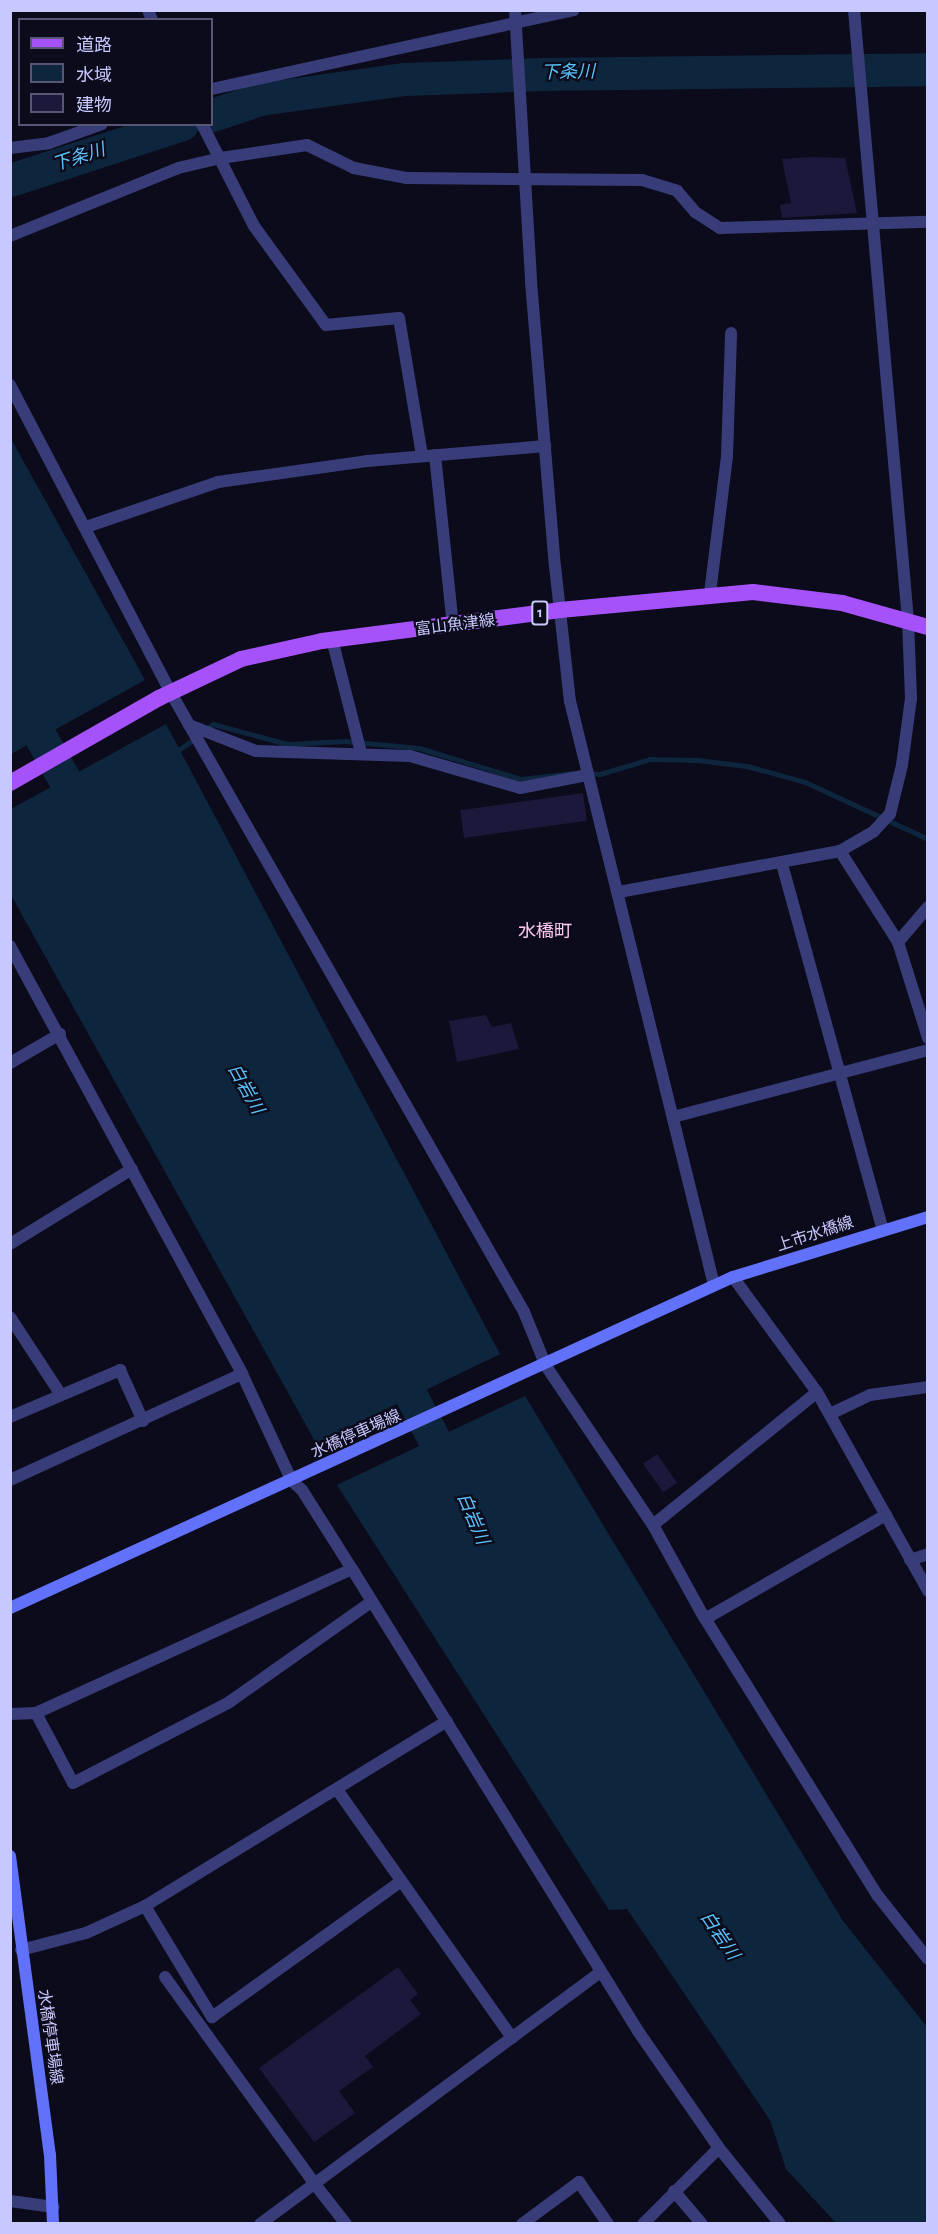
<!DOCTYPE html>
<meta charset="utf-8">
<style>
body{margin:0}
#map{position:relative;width:938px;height:2234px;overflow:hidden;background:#0c0b1b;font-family:"Alegreya Sans","Noto Sans JP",sans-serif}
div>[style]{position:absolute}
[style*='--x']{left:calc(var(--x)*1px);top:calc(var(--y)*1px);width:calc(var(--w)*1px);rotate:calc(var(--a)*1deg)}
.water>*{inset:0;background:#0d263e}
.stream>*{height:5px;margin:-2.5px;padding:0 2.5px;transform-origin:2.5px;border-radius:2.5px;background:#0d263e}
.river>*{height:33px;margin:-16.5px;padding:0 16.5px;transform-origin:16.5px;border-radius:16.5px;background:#0d263e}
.building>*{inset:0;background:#1b183b;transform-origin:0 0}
.minor>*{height:12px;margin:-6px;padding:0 6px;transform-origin:6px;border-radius:6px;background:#383d79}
.tertiary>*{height:12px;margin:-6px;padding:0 6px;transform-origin:6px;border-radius:6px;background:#383d79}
.secondary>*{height:12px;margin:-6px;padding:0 6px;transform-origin:6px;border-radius:6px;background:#6271fa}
.primary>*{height:16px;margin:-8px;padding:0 8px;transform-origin:8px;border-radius:8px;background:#a652fa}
span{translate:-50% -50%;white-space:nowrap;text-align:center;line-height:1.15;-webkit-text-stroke:4.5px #0c0b1b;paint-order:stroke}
.shield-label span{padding:2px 4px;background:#0c0b1b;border:2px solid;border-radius:4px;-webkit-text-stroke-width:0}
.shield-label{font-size:15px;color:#c7c8fd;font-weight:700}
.street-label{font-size:16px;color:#c7c8fd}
.water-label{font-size:18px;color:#59c3fa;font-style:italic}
.neighbourhood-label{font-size:18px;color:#fdc9f1}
.frame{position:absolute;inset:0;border:12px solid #c7c8fd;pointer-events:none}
.legend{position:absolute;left:18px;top:18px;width:195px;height:108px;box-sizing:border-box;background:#0c0b1b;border:2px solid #575775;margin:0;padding:8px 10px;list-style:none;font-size:18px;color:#c7c8fd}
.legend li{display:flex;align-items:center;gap:12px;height:30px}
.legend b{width:30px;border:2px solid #575775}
</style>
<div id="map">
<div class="water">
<div style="clip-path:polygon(10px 437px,145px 680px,11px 754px,10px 754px)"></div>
<div style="clip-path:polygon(166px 724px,500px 1354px,316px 1443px,11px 895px,11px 809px)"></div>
<div style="clip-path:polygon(525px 1396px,843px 1921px,927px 2027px,927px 2223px,836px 2223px,786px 2169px,770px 2120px,627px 1909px,609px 1910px,337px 1485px)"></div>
</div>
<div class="stream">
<div style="--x:204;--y:731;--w:11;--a:-38"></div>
<div style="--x:213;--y:724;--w:77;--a:15.1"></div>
<div style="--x:287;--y:744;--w:58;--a:-3"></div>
<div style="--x:345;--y:741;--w:74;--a:5.4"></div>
<div style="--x:419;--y:748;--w:107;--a:16.9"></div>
<div style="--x:521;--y:779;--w:53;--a:-6.5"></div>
<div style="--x:175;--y:752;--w:27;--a:-34"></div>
<div style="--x:589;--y:773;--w:11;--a:5"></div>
<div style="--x:600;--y:774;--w:52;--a:-16.7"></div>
<div style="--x:650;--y:759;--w:48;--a:1.2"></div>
<div style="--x:698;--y:760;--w:49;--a:7"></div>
<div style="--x:747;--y:766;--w:60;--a:15.4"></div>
<div style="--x:805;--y:782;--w:136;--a:24.9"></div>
</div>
<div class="river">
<div style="--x:212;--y:115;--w:51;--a:-18.4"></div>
<div style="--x:260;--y:99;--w:146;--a:-7.9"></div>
<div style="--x:405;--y:79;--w:138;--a:-2.1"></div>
<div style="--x:543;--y:74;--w:385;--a:-0.7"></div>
<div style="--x:10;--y:180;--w:181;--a:-18"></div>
<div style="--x:10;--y:683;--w:156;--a:60.5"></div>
<div style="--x:391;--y:1358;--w:137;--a:62.1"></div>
</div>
<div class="building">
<div style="clip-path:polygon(811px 157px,845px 158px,857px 213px,782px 218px,780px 205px,791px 203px,782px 159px)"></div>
<div style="left:583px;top:793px;width:28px;height:124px;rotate:82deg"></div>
<div style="clip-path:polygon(486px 1015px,492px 1027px,511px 1023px,519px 1049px,457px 1062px,449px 1021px)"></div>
<div style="left:657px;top:1454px;width:35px;height:17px;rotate:55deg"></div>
<div style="clip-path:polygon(398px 1967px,418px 1994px,410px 2000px,421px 2014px,365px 2056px,373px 2067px,339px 2091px,355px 2113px,314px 2142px,259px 2068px)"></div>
</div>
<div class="minor">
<div style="--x:148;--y:10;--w:11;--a:68"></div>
<div style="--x:515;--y:10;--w:272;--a:86.6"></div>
<div style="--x:531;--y:282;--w:285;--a:85.2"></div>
<div style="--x:555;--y:566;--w:136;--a:83.7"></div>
<div style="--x:570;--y:701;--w:601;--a:76.15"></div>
<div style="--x:212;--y:89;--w:370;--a:-12.3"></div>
<div style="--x:202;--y:124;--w:114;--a:63"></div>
<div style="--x:254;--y:226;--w:122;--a:54"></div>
<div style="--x:326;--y:325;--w:73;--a:-5.5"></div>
<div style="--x:399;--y:318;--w:140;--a:80.5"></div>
<div style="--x:10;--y:148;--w:39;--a:-7"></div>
<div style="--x:49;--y:143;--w:56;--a:-19.7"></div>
<div style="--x:10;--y:236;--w:181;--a:-22"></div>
<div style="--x:178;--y:168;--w:44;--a:-13.1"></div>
<div style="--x:221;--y:158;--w:87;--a:-8.6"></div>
<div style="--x:307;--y:145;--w:52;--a:26.1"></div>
<div style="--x:354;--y:168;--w:54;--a:10.7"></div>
<div style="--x:407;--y:178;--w:235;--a:0.5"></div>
<div style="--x:642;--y:180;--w:37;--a:17"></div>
<div style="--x:677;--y:191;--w:28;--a:49"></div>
<div style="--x:695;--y:212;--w:30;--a:33"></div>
<div style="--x:720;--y:228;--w:208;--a:-1.7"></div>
<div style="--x:10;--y:385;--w:348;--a:62.4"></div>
<div style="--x:171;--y:693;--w:713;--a:60.3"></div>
<div style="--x:524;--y:1312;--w:58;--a:67.8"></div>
<div style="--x:546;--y:1366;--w:192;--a:56.1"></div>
<div style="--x:653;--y:1525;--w:99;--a:61.1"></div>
<div style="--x:701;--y:1612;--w:335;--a:58.1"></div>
<div style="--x:878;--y:1896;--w:80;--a:51.6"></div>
<div style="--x:435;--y:455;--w:171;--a:84"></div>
<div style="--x:86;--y:527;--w:139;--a:-18.8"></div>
<div style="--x:218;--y:482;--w:150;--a:-8"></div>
<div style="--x:367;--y:461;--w:179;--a:-4.8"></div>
<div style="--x:710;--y:593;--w:138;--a:-82.9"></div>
<div style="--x:727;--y:456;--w:123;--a:-88.1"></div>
<div style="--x:332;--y:639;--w:118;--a:75.7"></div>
<div style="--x:189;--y:725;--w:72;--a:21.2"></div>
<div style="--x:256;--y:751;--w:154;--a:1.9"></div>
<div style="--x:410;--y:756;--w:115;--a:16.2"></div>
<div style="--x:520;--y:788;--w:68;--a:-11"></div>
<div style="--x:840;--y:851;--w:108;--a:57.5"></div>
<div style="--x:898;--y:942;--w:101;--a:72.6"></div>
<div style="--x:782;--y:864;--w:380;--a:74.6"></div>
<div style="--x:619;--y:892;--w:225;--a:-10.5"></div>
<div style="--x:840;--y:851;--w:39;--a:-30"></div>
<div style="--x:874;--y:831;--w:23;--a:-47"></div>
<div style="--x:890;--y:814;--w:50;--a:-76.2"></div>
<div style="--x:902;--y:765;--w:68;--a:-82.3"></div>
<div style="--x:911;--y:698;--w:78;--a:-92.2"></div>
<div style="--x:908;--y:620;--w:612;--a:-95.06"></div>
<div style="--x:898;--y:942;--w:46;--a:-49.4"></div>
<div style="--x:10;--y:946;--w:487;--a:61.5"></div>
<div style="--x:242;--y:1374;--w:118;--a:65"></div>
<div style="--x:292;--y:1481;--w:13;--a:42"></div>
<div style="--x:302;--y:1490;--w:93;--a:57.7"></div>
<div style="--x:352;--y:1569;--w:543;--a:58.24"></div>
<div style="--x:638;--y:2031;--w:142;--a:55.3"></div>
<div style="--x:719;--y:2148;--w:97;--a:51.2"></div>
<div style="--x:10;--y:1063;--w:58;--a:-30.1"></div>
<div style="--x:673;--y:1117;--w:264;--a:-14.7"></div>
<div style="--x:10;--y:1244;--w:143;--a:-31.6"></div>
<div style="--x:733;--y:1277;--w:142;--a:53.9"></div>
<div style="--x:817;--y:1392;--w:228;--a:60.8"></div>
<div style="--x:10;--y:1317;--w:93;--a:56.8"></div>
<div style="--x:830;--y:1414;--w:44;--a:-25.4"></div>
<div style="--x:870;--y:1395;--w:59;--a:-7.9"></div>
<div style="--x:10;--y:1417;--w:120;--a:-23.1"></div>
<div style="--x:120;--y:1370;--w:56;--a:65.7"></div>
<div style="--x:10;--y:1480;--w:255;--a:-24.6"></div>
<div style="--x:653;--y:1525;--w:211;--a:-39"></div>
<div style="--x:910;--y:1560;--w:19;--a:-18"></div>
<div style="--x:705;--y:1619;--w:209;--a:-29.9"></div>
<div style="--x:36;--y:1713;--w:347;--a:-24.5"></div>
<div style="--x:10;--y:1714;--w:26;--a:-2"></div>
<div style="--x:36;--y:1713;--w:79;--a:62.1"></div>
<div style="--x:73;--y:1783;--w:174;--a:-27.3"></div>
<div style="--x:228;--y:1703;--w:174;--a:-35.2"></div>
<div style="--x:338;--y:1791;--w:302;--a:54.8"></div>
<div style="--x:145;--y:1906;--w:130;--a:58.9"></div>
<div style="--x:212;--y:2017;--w:233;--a:-35.7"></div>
<div style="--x:21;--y:1950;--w:67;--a:-14.7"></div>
<div style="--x:86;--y:1933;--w:65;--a:-24.6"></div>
<div style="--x:145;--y:1906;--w:354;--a:-31.5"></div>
<div style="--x:165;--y:1977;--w:254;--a:54.1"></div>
<div style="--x:674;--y:2191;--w:43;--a:49.7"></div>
<div style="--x:10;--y:2201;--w:44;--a:7.8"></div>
<div style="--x:522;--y:2224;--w:71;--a:-36.4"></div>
<div style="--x:579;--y:2182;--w:51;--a:55.4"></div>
<div style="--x:643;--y:2224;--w:107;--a:-45"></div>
</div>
<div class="tertiary">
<div style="--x:314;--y:2183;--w:52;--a:52"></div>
<div style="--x:260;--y:2224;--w:424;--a:-36.5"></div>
</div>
<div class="secondary">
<div style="--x:10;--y:1608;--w:795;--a:-24.6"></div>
<div style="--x:733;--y:1277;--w:204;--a:-17.1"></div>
<div style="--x:10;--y:1856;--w:302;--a:82.4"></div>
<div style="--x:50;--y:2155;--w:69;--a:87.5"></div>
</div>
<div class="primary">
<div style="--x:10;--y:783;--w:172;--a:-29.7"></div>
<div style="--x:159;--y:698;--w:91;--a:-25.4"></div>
<div style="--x:241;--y:659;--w:83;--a:-12.5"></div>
<div style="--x:322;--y:641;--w:240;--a:-7.4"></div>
<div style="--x:560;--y:610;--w:194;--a:-5.3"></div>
<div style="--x:753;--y:592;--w:90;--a:7"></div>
<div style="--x:842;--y:603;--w:89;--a:15.6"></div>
</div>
<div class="shield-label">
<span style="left:540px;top:613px">1</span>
</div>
<div class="street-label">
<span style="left:455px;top:625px;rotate:-7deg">富山魚津線</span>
<span style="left:815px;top:1234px;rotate:-18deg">上市水橋線</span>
<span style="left:356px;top:1434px;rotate:-24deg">水橋停車場線</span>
<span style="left:50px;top:2037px;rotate:82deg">水橋停車場線</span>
</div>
<div class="water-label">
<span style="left:568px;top:73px;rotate:-1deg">下条川</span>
<span style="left:79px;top:158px;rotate:-18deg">下条川</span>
<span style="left:245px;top:1089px;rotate:61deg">白岩川</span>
<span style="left:472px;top:1519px;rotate:67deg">白岩川</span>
<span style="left:719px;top:1936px;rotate:56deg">白岩川</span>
</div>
<div class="neighbourhood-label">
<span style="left:545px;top:932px">水橋町</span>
</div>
<div class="frame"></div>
<ul class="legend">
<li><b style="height:8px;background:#a652fa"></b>道路</li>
<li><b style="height:16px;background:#0d263e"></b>水域</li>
<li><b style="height:16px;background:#1b183b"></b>建物</li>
</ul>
</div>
